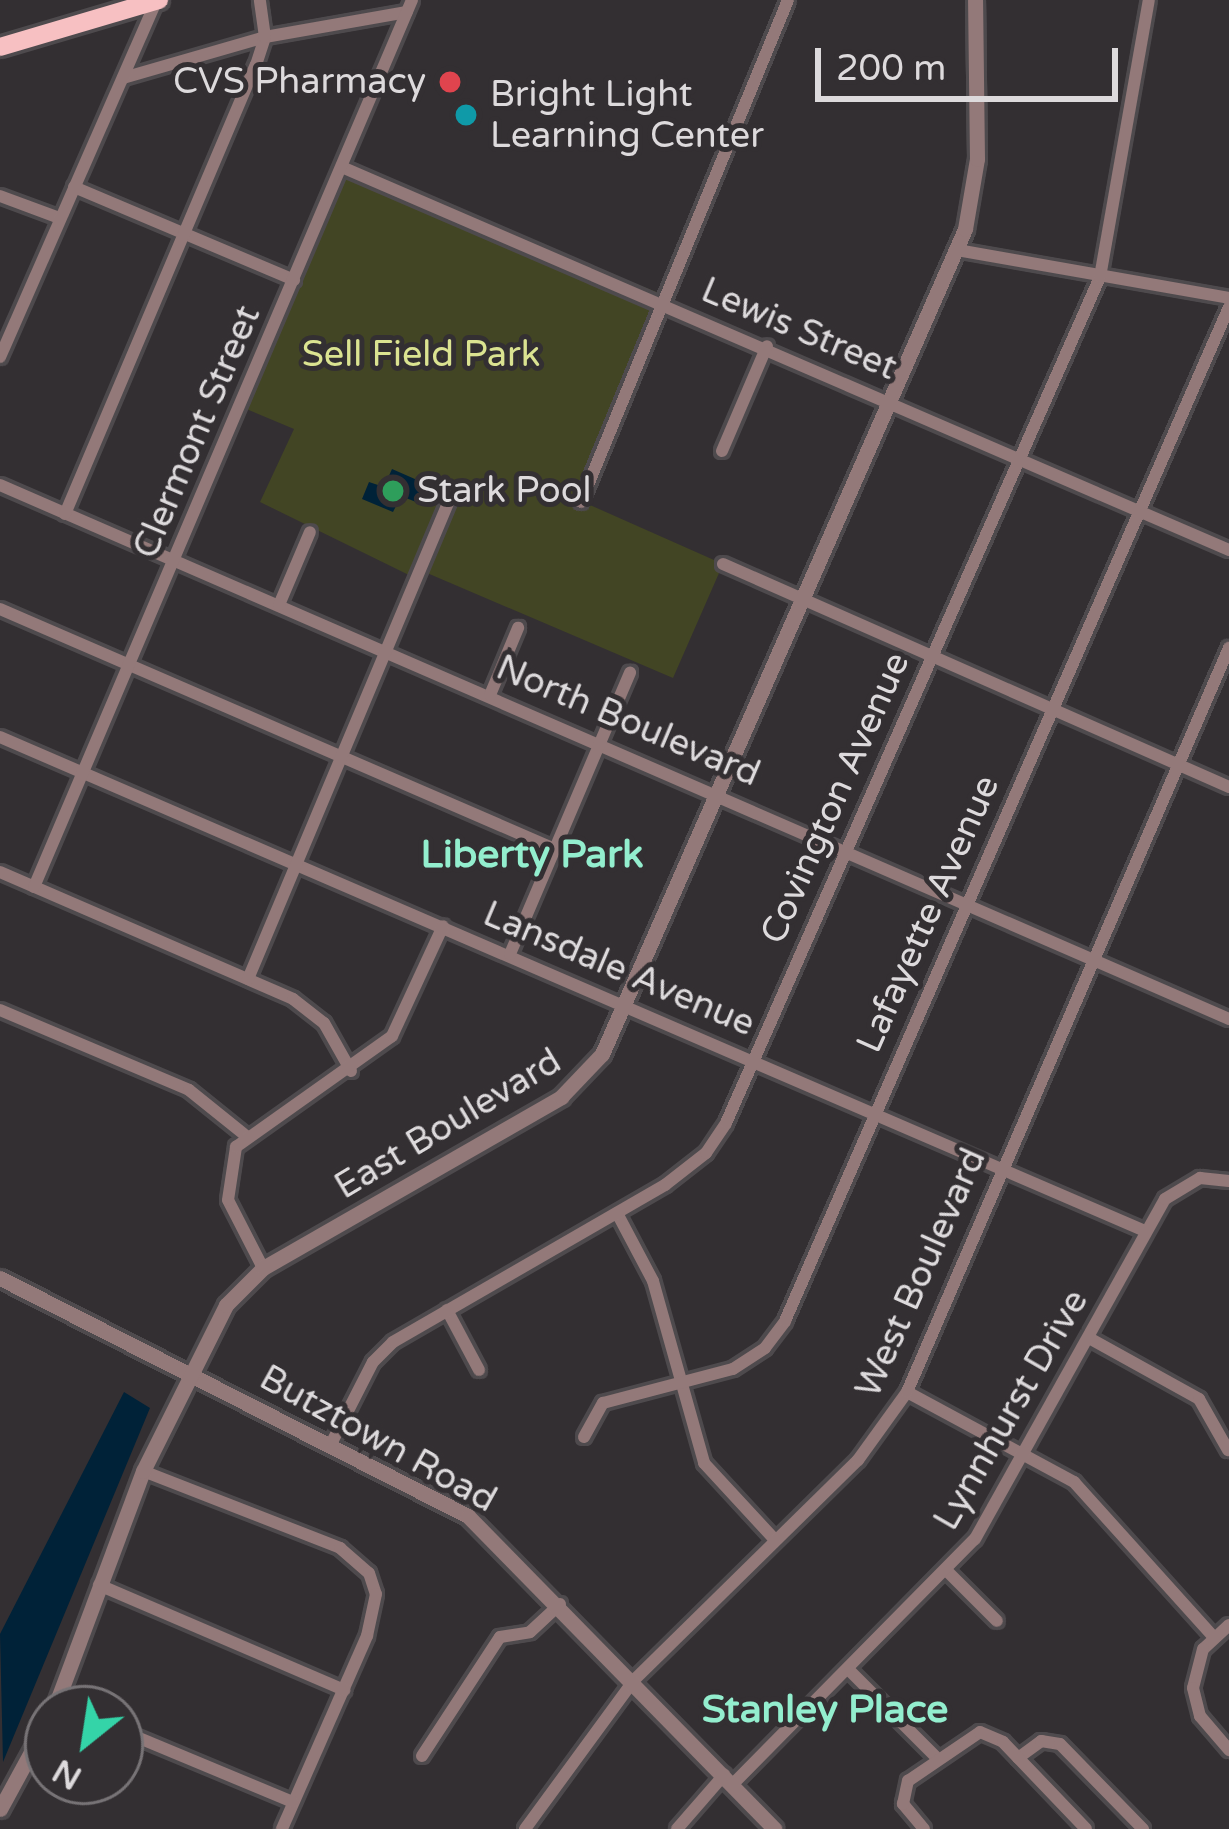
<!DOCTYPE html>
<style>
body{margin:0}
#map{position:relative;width:1229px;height:1829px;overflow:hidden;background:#332f32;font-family:"Varela Round",sans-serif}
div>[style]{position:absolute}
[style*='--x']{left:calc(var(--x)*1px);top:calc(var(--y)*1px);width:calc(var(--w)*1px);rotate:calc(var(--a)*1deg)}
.green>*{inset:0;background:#424524}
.water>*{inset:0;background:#002238}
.roads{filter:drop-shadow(3px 0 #4e4a4d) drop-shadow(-3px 0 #4e4a4d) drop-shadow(0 3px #4e4a4d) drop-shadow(0 -3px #4e4a4d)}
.minor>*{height:12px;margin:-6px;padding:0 6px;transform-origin:6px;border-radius:6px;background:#937979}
.tertiary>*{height:15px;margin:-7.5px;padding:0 7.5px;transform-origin:7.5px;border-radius:7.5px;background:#937979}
.primary>*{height:18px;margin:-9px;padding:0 9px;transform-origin:9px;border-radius:9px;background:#f7c0c2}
.dots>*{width:33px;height:33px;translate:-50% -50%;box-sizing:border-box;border:6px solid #332f32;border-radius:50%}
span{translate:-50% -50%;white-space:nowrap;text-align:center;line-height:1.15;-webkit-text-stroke:10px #332f32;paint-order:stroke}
.poi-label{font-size:36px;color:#dddadc}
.right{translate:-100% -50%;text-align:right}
.left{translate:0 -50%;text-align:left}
.street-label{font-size:36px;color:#dddadc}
.park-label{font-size:36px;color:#dbe391}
.neighbourhood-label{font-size:39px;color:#93eece;font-weight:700}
.north{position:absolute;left:24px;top:1685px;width:120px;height:120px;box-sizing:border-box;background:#332f32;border:3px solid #777376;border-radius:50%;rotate:210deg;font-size:33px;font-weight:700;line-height:48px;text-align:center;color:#dddadc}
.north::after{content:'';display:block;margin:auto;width:42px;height:54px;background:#34d4a8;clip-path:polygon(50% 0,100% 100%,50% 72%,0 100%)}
.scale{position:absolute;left:815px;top:48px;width:303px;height:54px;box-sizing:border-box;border:6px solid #dddadc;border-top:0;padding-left:15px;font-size:36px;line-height:42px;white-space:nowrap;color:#dddadc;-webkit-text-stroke:9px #332f32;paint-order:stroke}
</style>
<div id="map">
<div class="green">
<div style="clip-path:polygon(344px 168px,664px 295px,581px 501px,723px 564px,673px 678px,420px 570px,415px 578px,260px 502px,294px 429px,239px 406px)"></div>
</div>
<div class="water">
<div style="clip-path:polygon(392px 469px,424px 483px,416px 502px,401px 496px,393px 512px,362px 499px,369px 482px,384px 487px)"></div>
<div style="clip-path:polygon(124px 1392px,150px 1408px,3px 1762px,0 1634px)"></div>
</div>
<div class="roads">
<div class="minor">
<div style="--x:123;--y:78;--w:148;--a:-16.1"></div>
<div style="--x:265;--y:37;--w:144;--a:-10"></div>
<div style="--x:344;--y:168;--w:964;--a:23.35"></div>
<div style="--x:74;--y:187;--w:239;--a:22.9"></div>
<div style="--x:0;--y:196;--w:63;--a:20.4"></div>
<div style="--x:957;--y:250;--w:276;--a:10"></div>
<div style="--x:0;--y:357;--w:389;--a:-66.3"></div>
<div style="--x:722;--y:451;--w:114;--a:-66.8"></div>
<div style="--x:0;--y:485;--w:1340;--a:23.48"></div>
<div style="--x:581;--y:502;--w:543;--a:-67.59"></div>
<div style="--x:65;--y:514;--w:488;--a:-67"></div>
<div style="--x:256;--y:65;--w:29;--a:-72"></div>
<div style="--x:265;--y:37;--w:37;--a:-98"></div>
<div style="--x:723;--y:564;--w:553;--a:23.78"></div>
<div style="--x:279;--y:605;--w:79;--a:-67"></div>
<div style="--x:0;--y:609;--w:605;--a:23.39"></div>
<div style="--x:490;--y:695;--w:73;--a:-67.3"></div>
<div style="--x:0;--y:737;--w:1247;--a:23.34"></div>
<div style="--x:0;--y:872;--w:319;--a:23.4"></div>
<div style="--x:293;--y:999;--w:39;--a:38"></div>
<div style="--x:324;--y:1023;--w:55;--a:60.6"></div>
<div style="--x:34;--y:887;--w:964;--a:-66.92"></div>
<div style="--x:510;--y:954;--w:306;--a:-66.9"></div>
<div style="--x:248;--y:979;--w:524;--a:-67.2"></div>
<div style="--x:0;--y:1010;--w:205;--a:22.9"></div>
<div style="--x:189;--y:1090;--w:72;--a:38.8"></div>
<div style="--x:617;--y:1213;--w:77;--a:62.1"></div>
<div style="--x:653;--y:1281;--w:189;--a:74.3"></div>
<div style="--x:704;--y:1463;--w:105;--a:47.3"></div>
<div style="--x:263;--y:1268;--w:76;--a:-117.2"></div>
<div style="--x:228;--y:1200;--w:54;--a:-81.4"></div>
<div style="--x:236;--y:1147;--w:191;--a:-35.4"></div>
<div style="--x:392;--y:1036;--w:121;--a:-65.1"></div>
<div style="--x:447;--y:1310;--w:68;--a:61.9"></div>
<div style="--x:1089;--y:1338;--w:126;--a:29"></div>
<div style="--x:1199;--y:1399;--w:59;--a:60.4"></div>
<div style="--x:907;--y:1392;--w:190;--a:28.3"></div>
<div style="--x:1074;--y:1482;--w:206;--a:48"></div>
<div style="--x:584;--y:1437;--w:39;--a:-61"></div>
<div style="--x:603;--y:1403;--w:134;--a:-14.7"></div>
<div style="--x:733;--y:1369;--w:38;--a:-33"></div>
<div style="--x:765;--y:1348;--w:34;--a:-53"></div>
<div style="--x:785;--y:1321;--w:1107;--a:-66.35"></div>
<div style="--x:331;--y:1444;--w:92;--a:-62.9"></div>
<div style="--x:373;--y:1362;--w:28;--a:-45"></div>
<div style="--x:393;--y:1342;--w:314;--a:-30"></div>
<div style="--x:665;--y:1185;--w:52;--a:-38"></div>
<div style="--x:706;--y:1153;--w:36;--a:-56"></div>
<div style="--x:726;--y:1123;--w:925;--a:-66.15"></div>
<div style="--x:1100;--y:277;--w:281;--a:-80"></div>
<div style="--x:143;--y:1471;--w:212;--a:21.3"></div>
<div style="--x:340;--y:1548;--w:38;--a:41"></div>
<div style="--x:369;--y:1573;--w:22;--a:72"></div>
<div style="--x:376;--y:1594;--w:43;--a:102.1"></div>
<div style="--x:367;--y:1636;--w:211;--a:113.8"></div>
<div style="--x:948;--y:1572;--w:69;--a:45"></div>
<div style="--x:99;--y:1585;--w:267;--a:23.2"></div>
<div style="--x:1229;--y:1625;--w:35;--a:137"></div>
<div style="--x:1203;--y:1649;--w:40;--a:104.4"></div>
<div style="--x:1193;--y:1688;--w:29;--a:76"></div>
<div style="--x:1200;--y:1716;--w:45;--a:49.5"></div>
<div style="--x:848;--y:1669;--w:123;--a:45"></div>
<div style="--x:120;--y:1730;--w:187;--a:22.6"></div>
<div style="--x:422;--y:1756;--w:142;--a:-56.8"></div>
<div style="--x:500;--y:1637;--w:30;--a:-9"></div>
<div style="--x:530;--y:1632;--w:41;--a:-43"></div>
<div style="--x:1018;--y:1758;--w:29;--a:-36"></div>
<div style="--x:1041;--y:1741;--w:19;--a:9"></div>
<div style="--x:1060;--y:1744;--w:119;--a:45.7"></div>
<div style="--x:733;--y:1784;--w:344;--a:-45.4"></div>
<div style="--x:975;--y:1539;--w:389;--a:-60.8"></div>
<div style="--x:1165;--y:1199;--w:41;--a:-31"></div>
<div style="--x:1200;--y:1178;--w:29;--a:6"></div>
<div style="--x:525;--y:1829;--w:185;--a:-53.8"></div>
<div style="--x:634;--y:1680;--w:314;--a:-44.5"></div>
<div style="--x:858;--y:1460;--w:84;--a:-54.2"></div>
<div style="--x:907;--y:1392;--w:811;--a:-66.6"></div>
<div style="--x:677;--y:1829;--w:72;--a:-49"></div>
<div style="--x:924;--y:1829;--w:33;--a:-130"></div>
<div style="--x:903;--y:1804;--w:24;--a:-78"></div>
<div style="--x:908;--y:1781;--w:87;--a:-34.2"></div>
<div style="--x:980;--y:1732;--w:25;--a:23"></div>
<div style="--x:1003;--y:1742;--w:120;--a:46.3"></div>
</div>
<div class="tertiary">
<div style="--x:0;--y:1278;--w:525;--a:26.96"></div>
<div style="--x:468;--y:1516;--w:438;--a:45.6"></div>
<div style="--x:54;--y:1709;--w:254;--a:-69.5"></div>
<div style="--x:143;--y:1471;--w:186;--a:-63.4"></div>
<div style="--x:226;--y:1305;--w:52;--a:-45"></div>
<div style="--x:263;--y:1268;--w:344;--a:-29.8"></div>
<div style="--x:561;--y:1097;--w:59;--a:-46.4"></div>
<div style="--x:602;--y:1054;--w:901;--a:-66.25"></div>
<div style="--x:965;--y:229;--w:71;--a:-80.3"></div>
<div style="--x:977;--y:159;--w:159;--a:-90.7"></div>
<div style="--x:0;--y:1809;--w:100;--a:-61.4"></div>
</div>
<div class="primary">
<div style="--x:0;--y:47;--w:166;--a:-16.5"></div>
</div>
</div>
<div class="dots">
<div style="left:450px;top:82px;background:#e0444e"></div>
<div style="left:466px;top:115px;background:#0f9aa8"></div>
<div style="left:393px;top:491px;background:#2e9e5b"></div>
</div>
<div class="poi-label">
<span class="right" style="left:426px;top:82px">CVS Pharmacy</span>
<span class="left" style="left:490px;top:115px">Bright Light<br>Learning Center</span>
<span class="left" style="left:417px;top:491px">Stark Pool</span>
</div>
<div class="street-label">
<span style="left:799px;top:329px;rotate:23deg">Lewis Street</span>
<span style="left:197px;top:432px;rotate:-67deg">Clermont Street</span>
<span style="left:628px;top:721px;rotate:23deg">North Boulevard</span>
<span style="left:835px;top:798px;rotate:-66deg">Covington Avenue</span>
<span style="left:928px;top:914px;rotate:-66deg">Lafayette Avenue</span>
<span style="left:619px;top:969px;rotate:23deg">Lansdale Avenue</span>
<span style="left:448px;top:1124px;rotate:-31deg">East Boulevard</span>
<span style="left:921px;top:1273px;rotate:-66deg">West Boulevard</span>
<span style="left:1011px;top:1410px;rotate:-60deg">Lynnhurst Drive</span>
<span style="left:378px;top:1439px;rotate:29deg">Butztown Road</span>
</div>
<div class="park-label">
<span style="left:421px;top:355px">Sell Field Park</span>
</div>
<div class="neighbourhood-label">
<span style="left:532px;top:855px">Liberty Park</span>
<span style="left:825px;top:1710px">Stanley Place</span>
</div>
<div class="north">N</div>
<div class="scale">200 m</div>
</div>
